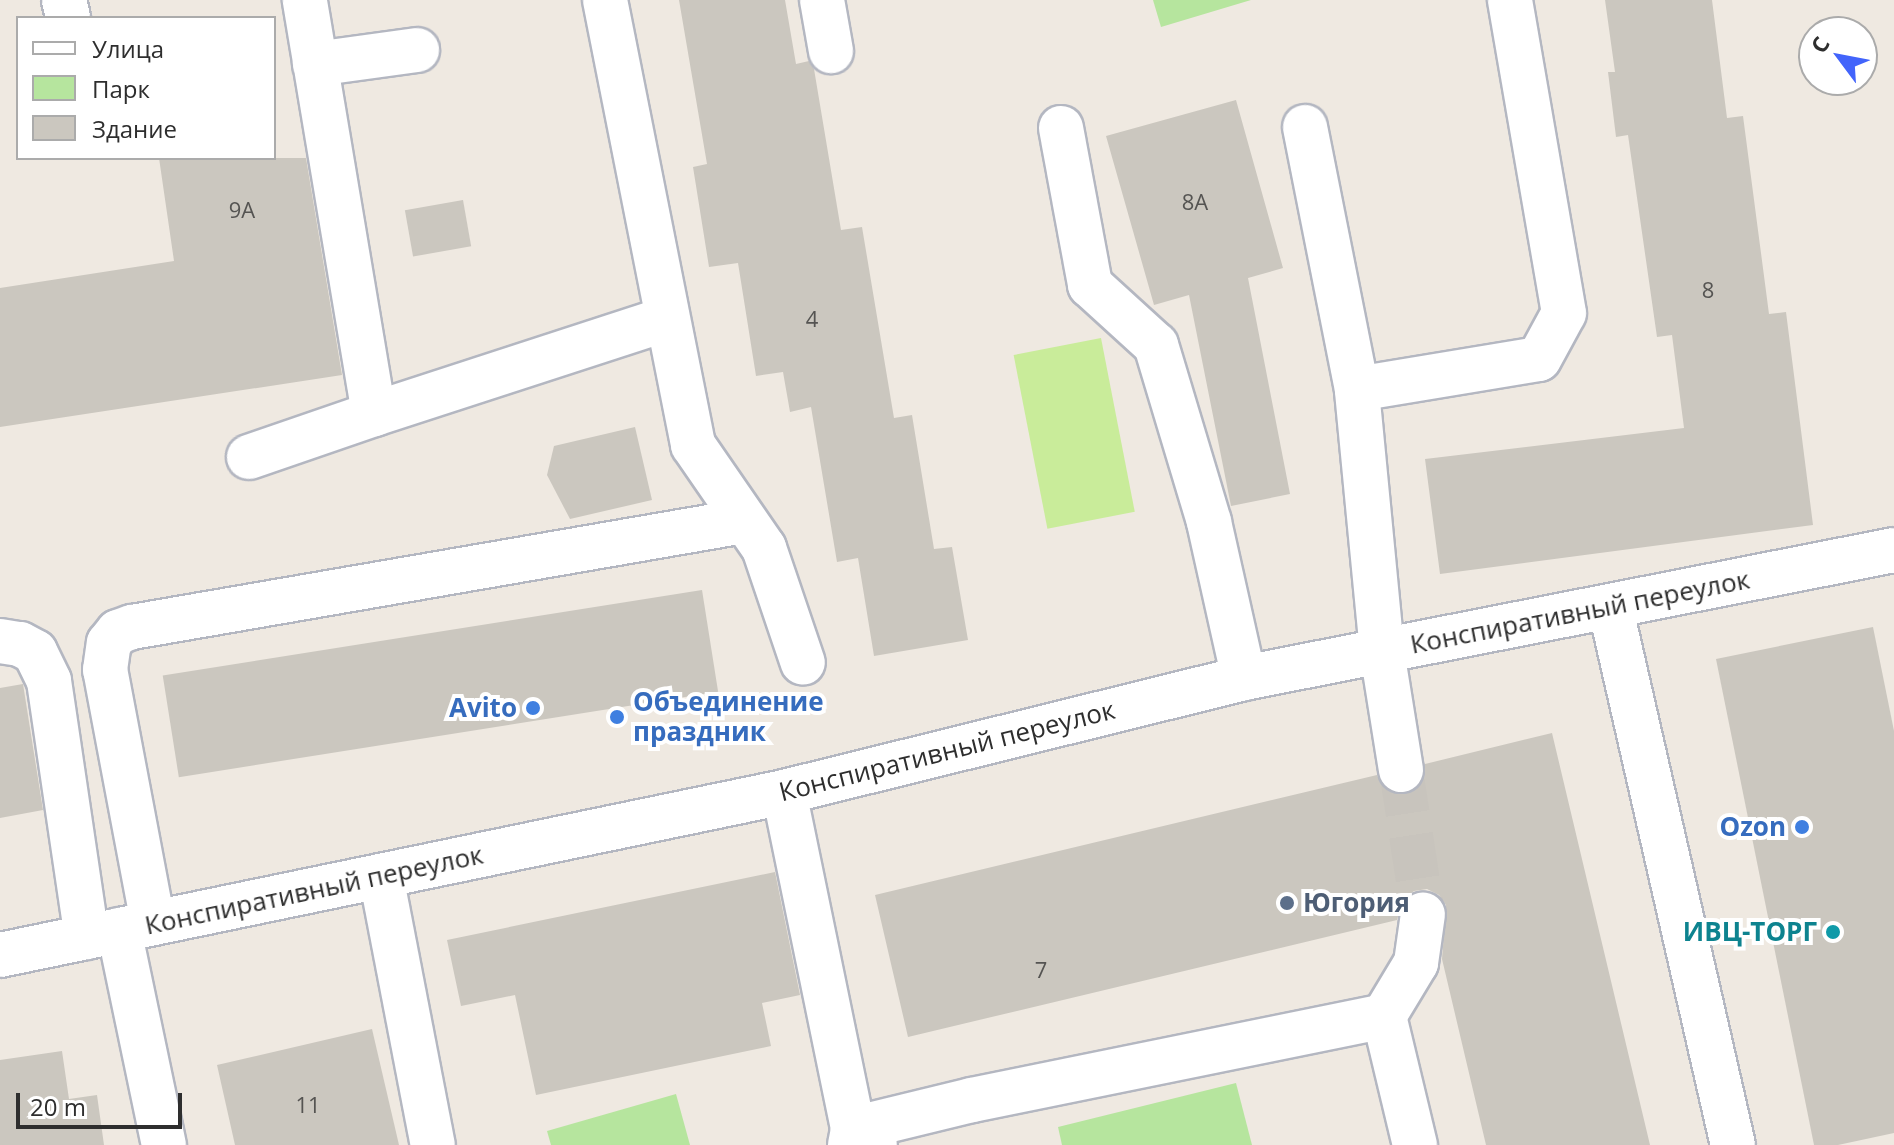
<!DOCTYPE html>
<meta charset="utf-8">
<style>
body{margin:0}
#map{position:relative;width:1894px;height:1145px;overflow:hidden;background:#efe9e1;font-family:"Open Sans",sans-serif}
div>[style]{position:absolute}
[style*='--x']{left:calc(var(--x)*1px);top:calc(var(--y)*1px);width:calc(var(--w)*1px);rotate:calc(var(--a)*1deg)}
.green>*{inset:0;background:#b6e59e}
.pitch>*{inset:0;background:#c9ec9a;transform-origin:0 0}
.building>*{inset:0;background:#cbc7bf;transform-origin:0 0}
.minor-tunnel>*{height:44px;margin-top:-22px;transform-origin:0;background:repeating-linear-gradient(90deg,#c8c4bd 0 44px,transparent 0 66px)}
.roads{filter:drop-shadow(2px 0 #b4b7c1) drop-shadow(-2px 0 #b4b7c1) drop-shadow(0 2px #b4b7c1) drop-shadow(0 -2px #b4b7c1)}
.minor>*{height:44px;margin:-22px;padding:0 22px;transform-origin:22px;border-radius:22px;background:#fff}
.dots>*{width:22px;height:22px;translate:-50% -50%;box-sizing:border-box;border:4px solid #fff;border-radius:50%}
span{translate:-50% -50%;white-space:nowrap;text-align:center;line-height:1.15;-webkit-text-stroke:8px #fff;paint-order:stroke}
.number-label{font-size:22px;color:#555452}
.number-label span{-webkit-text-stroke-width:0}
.street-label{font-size:26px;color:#2e2e2e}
.shop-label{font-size:26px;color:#366cbe;font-weight:700}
.left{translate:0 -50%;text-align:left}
.right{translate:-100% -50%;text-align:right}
.service-label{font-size:26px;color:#4e5e75;font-weight:700}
.culture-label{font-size:26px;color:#0d838f;font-weight:700}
.legend{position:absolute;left:16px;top:16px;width:260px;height:144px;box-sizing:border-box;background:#fff;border:2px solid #ababab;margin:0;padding:10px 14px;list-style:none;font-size:24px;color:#2e2e2e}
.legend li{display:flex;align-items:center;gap:16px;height:40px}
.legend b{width:40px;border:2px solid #ababab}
.north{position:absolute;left:1798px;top:16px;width:80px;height:80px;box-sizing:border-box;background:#fff;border:2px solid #ababab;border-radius:50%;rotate:302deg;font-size:22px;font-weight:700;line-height:32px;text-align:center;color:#2e2e2e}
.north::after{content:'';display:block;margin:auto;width:28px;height:36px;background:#4264fb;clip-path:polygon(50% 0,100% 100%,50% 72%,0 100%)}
.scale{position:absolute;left:16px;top:1093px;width:166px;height:36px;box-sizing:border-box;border:4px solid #2e2e2e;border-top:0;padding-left:10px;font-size:24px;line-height:28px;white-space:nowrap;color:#2e2e2e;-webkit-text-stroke:6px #fff;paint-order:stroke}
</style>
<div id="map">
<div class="green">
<div style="clip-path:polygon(1153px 0,1251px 0,1161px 27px)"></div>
<div style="clip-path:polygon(1236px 1083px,1252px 1145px,1062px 1145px,1058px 1127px)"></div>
<div style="clip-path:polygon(676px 1094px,690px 1145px,551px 1145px,547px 1131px)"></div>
</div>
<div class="pitch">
<div style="left:1101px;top:338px;width:177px;height:89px;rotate:79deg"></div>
</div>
<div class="building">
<div style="clip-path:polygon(679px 0,785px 0,796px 64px,809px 61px,814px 69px,841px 230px,862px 227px,894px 418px,912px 415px,934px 549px,952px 547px,968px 640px,874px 656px,858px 558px,837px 562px,811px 407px,790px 412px,783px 372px,756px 376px,738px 263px,709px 267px,693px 167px,707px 164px)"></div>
<div style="clip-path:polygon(1605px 0,1712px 0,1727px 118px,1743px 116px,1769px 314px,1786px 312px,1813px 525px,1440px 574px,1425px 459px,1684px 428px,1672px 335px,1657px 337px,1628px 135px,1616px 137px,1608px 72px,1615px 72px)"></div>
<div style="clip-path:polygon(1236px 100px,1283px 268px,1248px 278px,1290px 494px,1231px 506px,1189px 295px,1154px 305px,1106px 136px)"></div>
<div style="clip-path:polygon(159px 158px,306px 158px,342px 375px,0 427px,0 288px,174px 261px)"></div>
<div style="left:463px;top:200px;width:47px;height:59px;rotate:80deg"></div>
<div style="clip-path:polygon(635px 427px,652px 500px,570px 519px,547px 475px,554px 446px)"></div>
<div style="left:702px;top:590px;width:103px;height:546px;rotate:81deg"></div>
<div style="clip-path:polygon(1873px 627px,1894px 731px,1894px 1133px,1838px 1145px,1814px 1145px,1716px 659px)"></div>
<div style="clip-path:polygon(23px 684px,43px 810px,0 818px,0 688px)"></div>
<div style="clip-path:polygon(1552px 733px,1650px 1145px,1486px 1145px,1442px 959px,1446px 905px,1439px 895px,1427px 889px,1414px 891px,1404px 898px,1397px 920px,908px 1037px,875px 895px,1377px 775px,1382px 786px,1391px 793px,1406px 794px,1416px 790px,1424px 780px,1425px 764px)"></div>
<div style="clip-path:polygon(775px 872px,800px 995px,762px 1003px,771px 1046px,536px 1095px,515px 995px,461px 1006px,447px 940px)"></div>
<div style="clip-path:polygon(372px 1029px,399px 1145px,235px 1145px,217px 1065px)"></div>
<div style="clip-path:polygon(62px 1051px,69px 1099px,97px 1095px,104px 1145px,0 1145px,0 1060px)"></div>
</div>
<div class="minor-tunnel">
<div style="--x:1401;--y:770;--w:146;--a:81.3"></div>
</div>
<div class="roads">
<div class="minor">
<div style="--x:64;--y:0;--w:18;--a:77"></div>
<div style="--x:605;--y:0;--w:454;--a:78.8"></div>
<div style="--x:693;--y:445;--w:125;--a:55.4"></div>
<div style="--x:764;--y:548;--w:121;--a:71.3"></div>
<div style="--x:822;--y:0;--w:52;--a:80"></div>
<div style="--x:315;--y:64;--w:103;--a:-7.8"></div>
<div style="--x:1305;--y:127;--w:267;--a:78.8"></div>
<div style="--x:1061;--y:128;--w:160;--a:79.5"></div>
<div style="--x:1090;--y:285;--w:89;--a:42.3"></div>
<div style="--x:1156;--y:345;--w:185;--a:73.3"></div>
<div style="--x:1209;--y:522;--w:160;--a:77.4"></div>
<div style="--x:374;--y:414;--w:308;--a:-18"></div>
<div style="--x:249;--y:457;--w:132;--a:-19"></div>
<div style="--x:374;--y:414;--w:420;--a:-99.5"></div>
<div style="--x:1610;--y:606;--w:553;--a:77.15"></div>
<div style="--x:0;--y:641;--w:20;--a:9"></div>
<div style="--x:20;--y:644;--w:17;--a:28"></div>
<div style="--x:35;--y:652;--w:32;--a:64"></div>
<div style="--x:49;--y:681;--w:259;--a:81.6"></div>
<div style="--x:1401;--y:770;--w:121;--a:-99.1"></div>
<div style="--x:1382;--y:651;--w:263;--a:-95.5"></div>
<div style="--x:1357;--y:389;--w:184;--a:-9.4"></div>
<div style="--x:1539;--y:359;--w:52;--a:-61.5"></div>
<div style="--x:1564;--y:313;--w:318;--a:-99.8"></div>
<div style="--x:784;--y:792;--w:344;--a:78.4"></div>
<div style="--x:853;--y:1129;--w:27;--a:36"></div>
<div style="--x:381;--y:876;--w:274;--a:79.1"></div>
<div style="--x:153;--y:923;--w:258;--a:-100.7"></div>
<div style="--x:105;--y:670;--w:27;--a:-82"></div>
<div style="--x:109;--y:643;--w:14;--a:-51"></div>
<div style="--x:118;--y:632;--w:15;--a:-20"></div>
<div style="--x:132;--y:627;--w:621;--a:-9.83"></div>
<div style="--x:119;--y:930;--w:220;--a:78.2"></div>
<div style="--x:0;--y:955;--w:801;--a:-11.74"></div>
<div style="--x:784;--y:792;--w:474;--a:-13.9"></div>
<div style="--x:1244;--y:678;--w:662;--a:-11.14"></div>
<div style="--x:1384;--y:1016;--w:62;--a:-58.9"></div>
<div style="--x:1416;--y:963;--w:49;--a:-81.9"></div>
<div style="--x:850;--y:1145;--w:16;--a:-79"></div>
<div style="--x:853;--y:1129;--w:122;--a:-13.7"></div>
<div style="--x:972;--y:1100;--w:420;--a:-11.5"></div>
<div style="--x:1384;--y:1016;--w:133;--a:76.5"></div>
</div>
</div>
<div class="dots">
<div style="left:533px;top:708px;background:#3f7fe0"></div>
<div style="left:617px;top:717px;background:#3f7fe0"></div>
<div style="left:1802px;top:827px;background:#3f7fe0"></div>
<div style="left:1287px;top:903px;background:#5c6f8a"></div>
<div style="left:1833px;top:932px;background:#0f9aa8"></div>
</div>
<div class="number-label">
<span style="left:1195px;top:202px">8А</span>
<span style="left:242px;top:210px">9А</span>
<span style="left:1708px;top:290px">8</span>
<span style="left:812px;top:319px">4</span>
<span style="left:1041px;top:970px">7</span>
<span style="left:308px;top:1105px">11</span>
</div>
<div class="street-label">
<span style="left:1580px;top:612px;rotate:-11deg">Конспиративный переулок</span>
<span style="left:947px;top:751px;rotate:-14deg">Конспиративный переулок</span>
<span style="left:314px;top:890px;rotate:-12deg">Конспиративный переулок</span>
</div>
<div class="shop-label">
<span class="left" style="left:633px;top:717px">Объединение<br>праздник</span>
<span class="right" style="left:517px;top:708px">Avito</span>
<span class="right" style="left:1786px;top:827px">Ozon</span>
</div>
<div class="service-label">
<span class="left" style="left:1303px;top:903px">Югория</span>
</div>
<div class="culture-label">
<span class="right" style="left:1817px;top:932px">ИВЦ-ТОРГ</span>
</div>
<ul class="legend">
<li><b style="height:10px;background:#fff"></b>Улица</li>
<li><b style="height:22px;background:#b6e59e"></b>Парк</li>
<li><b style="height:22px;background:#cbc7bf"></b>Здание</li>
</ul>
<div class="north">С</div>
<div class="scale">20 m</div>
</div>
